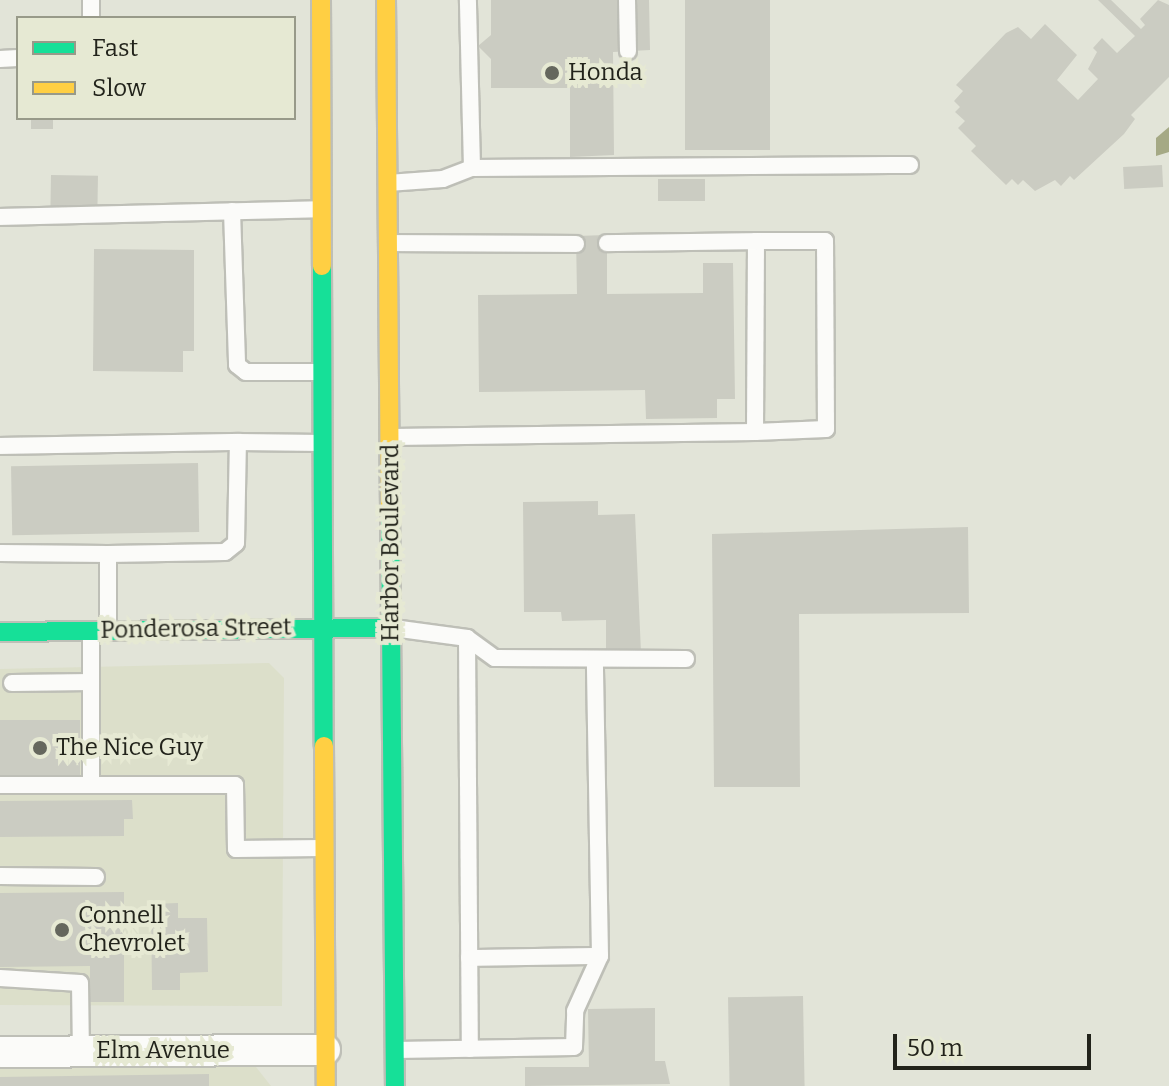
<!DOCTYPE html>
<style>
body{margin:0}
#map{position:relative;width:1169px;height:1086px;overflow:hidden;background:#e2e4d8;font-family:Bitter,serif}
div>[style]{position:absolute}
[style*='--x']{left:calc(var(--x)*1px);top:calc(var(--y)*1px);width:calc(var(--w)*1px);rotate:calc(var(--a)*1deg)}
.built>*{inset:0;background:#dcdfca}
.water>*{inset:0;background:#a5a985}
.building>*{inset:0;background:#cbccc2;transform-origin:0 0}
.roads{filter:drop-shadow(2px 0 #bebfb7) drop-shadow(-2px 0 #bebfb7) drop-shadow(0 2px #bebfb7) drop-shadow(0 -2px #bebfb7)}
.lane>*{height:16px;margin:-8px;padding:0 8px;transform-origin:8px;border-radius:8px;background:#fbfbf9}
.street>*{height:30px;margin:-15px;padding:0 15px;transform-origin:15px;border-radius:15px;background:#fbfbf9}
.fast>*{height:18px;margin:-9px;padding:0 9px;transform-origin:9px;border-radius:9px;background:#16e098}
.slow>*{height:18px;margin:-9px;padding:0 9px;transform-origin:9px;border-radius:9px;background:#ffcf43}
.dots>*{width:22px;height:22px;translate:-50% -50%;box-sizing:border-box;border:4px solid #e6e9d3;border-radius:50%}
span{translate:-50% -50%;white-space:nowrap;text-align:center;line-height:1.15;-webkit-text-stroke:8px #e6e9d3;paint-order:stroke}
.poi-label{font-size:24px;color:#22231b}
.left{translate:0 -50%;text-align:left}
.street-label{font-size:24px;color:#22231b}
.legend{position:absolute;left:16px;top:16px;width:280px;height:104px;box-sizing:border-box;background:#e6e9d3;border:2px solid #989a89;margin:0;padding:10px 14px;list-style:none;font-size:24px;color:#22231b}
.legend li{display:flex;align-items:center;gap:16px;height:40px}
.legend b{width:40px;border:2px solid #989a89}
.scale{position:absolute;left:893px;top:1034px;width:198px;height:36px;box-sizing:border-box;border:4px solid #22231b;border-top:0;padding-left:10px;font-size:24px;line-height:28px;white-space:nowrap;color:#22231b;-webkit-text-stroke:6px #e6e9d3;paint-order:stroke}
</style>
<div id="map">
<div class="built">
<div style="clip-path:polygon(269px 663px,284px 678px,282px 1006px,0 1005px,0 669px)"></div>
<div style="clip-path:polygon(0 1063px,256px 1067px,271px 1086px,0 1086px)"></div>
</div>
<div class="water">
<div style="clip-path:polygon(1169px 127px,1169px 152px,1156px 156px,1156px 138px)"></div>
</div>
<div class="building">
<div style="clip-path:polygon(491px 0,649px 0,650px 50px,613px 52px,614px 155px,570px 157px,570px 88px,491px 88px,491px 59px,478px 46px,491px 35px)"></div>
<div style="left:685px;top:0;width:85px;height:150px"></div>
<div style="clip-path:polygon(1098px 0,1111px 0,1141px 29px,1145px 25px,1140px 19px,1158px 0,1169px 5px,1169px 77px,1131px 115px,1135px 119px,1124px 134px,1074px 180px,1070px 176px,1061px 186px,1055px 180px,1035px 191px,1023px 180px,1018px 185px,1012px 179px,1006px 185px,971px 151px,976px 146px,958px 128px,965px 121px,955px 112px,960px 107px,954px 101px,963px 91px,956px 85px,1006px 33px,1018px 27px,1031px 39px,1045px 24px,1077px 55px,1057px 80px,1078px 100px,1098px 79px,1088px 69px,1097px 52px,1093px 48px,1102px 38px,1117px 53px,1135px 36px)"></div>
<div style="left:31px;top:118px;width:22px;height:11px"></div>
<div style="left:1162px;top:165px;width:22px;height:39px;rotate:87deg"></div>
<div style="left:51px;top:175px;width:47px;height:31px;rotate:1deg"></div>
<div style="left:658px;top:179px;width:47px;height:22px"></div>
<div style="clip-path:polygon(607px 235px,607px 294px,703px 293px,703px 263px,733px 263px,735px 399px,717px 399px,717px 418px,646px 419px,645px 390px,479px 392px,478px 295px,577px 294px,576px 236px)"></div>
<div style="clip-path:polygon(94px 249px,194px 250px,194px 351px,183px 351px,183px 372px,93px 371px)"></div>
<div style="left:198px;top:463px;width:69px;height:187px;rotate:89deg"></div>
<div style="clip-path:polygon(598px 501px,598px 515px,635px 514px,641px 653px,606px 654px,606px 620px,562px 621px,561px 612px,524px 612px,523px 502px)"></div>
<div style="clip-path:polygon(968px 527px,969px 613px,799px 614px,800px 787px,714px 787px,712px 534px)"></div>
<div style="left:80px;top:720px;width:56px;height:80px;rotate:90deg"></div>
<div style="clip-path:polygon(132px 800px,133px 819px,124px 819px,124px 836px,0 837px,0 801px)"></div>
<div style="clip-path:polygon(124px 892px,124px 1002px,90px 1002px,90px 966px,0 967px,0 893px)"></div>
<div style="clip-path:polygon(178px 903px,178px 918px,207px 918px,208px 972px,180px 973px,180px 990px,152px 990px,151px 904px)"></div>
<div style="left:803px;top:996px;width:90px;height:75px;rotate:89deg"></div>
<div style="clip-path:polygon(655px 1008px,655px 1061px,665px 1061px,670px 1084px,525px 1086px,525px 1067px,589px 1067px,588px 1009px)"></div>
<div style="clip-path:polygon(209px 1074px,209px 1086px,0 1086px,0 1077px)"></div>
</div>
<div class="roads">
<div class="lane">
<div style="--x:627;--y:0;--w:51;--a:88.9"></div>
<div style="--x:91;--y:18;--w:18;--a:-90"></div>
<div style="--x:0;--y:59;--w:18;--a:-3"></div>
<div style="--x:472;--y:168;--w:438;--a:-0.4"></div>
<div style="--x:388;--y:183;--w:55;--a:-4.2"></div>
<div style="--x:443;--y:179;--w:31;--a:-21"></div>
<div style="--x:472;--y:168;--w:168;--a:-91.4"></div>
<div style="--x:232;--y:211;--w:154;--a:88.1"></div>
<div style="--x:237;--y:365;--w:11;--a:38"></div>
<div style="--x:246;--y:372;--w:77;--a:0"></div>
<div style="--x:0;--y:217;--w:321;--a:-1.4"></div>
<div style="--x:390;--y:243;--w:186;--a:0.3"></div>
<div style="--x:755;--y:432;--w:71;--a:-2.4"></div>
<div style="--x:826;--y:429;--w:188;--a:-90.3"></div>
<div style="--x:825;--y:241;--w:69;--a:180"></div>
<div style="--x:393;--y:437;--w:362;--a:-0.8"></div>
<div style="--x:755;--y:432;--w:191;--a:-89.7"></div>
<div style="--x:756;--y:241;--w:149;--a:179.2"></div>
<div style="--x:0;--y:446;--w:238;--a:-1"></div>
<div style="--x:0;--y:553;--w:108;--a:0.5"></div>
<div style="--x:393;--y:628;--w:75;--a:7.7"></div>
<div style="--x:467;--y:638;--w:34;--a:36"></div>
<div style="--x:495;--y:658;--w:191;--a:0.3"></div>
<div style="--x:108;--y:630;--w:76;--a:-90"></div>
<div style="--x:108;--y:554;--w:117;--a:-1"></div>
<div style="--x:225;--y:552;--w:14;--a:-39"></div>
<div style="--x:236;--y:543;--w:101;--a:-88.9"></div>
<div style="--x:238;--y:442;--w:85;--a:0.7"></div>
<div style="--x:467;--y:638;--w:411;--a:89.6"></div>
<div style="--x:12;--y:683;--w:79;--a:-0.7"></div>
<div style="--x:0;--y:785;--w:91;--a:0"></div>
<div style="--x:91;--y:785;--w:152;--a:-90"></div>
<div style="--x:91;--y:785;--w:144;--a:0"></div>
<div style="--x:235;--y:785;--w:64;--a:89.1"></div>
<div style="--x:236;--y:849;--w:86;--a:-0.7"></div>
<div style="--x:0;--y:876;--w:96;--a:0.6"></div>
<div style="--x:469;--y:958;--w:131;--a:-0.9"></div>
<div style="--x:0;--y:978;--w:80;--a:3.6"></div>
<div style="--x:80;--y:983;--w:68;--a:89.2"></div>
<div style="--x:396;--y:1050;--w:178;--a:-1"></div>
<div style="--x:574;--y:1047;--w:36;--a:-88"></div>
<div style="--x:575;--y:1011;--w:60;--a:-65.6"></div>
<div style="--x:600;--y:956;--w:297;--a:-91"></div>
</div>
<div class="street">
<div style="--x:0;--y:1052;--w:325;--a:-0.4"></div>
</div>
<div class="fast">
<div style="--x:322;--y:266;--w:480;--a:89.8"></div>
<div style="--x:390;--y:507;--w:579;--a:89.51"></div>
<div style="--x:0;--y:632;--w:391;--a:-0.6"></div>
</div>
<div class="slow">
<div style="--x:321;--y:0;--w:266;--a:89.8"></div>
<div style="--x:386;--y:0;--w:507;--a:89.55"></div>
<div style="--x:324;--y:746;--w:340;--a:89.7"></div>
</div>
</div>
<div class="dots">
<div style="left:552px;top:73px;background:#65675d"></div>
<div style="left:40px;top:748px;background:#65675d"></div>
<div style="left:62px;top:930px;background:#65675d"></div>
</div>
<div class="poi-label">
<span class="left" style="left:568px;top:73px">Honda</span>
<span class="left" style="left:56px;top:748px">The Nice Guy</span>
<span class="left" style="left:78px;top:930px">Connell<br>Chevrolet</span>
</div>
<div class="street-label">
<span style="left:391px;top:543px;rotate:-90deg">Harbor Boulevard</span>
<span style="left:196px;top:629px;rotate:-1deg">Ponderosa Street</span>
<span style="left:163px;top:1051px">Elm Avenue</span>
</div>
<ul class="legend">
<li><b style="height:10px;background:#16e098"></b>Fast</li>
<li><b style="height:10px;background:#ffcf43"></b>Slow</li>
</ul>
<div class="scale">50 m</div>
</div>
